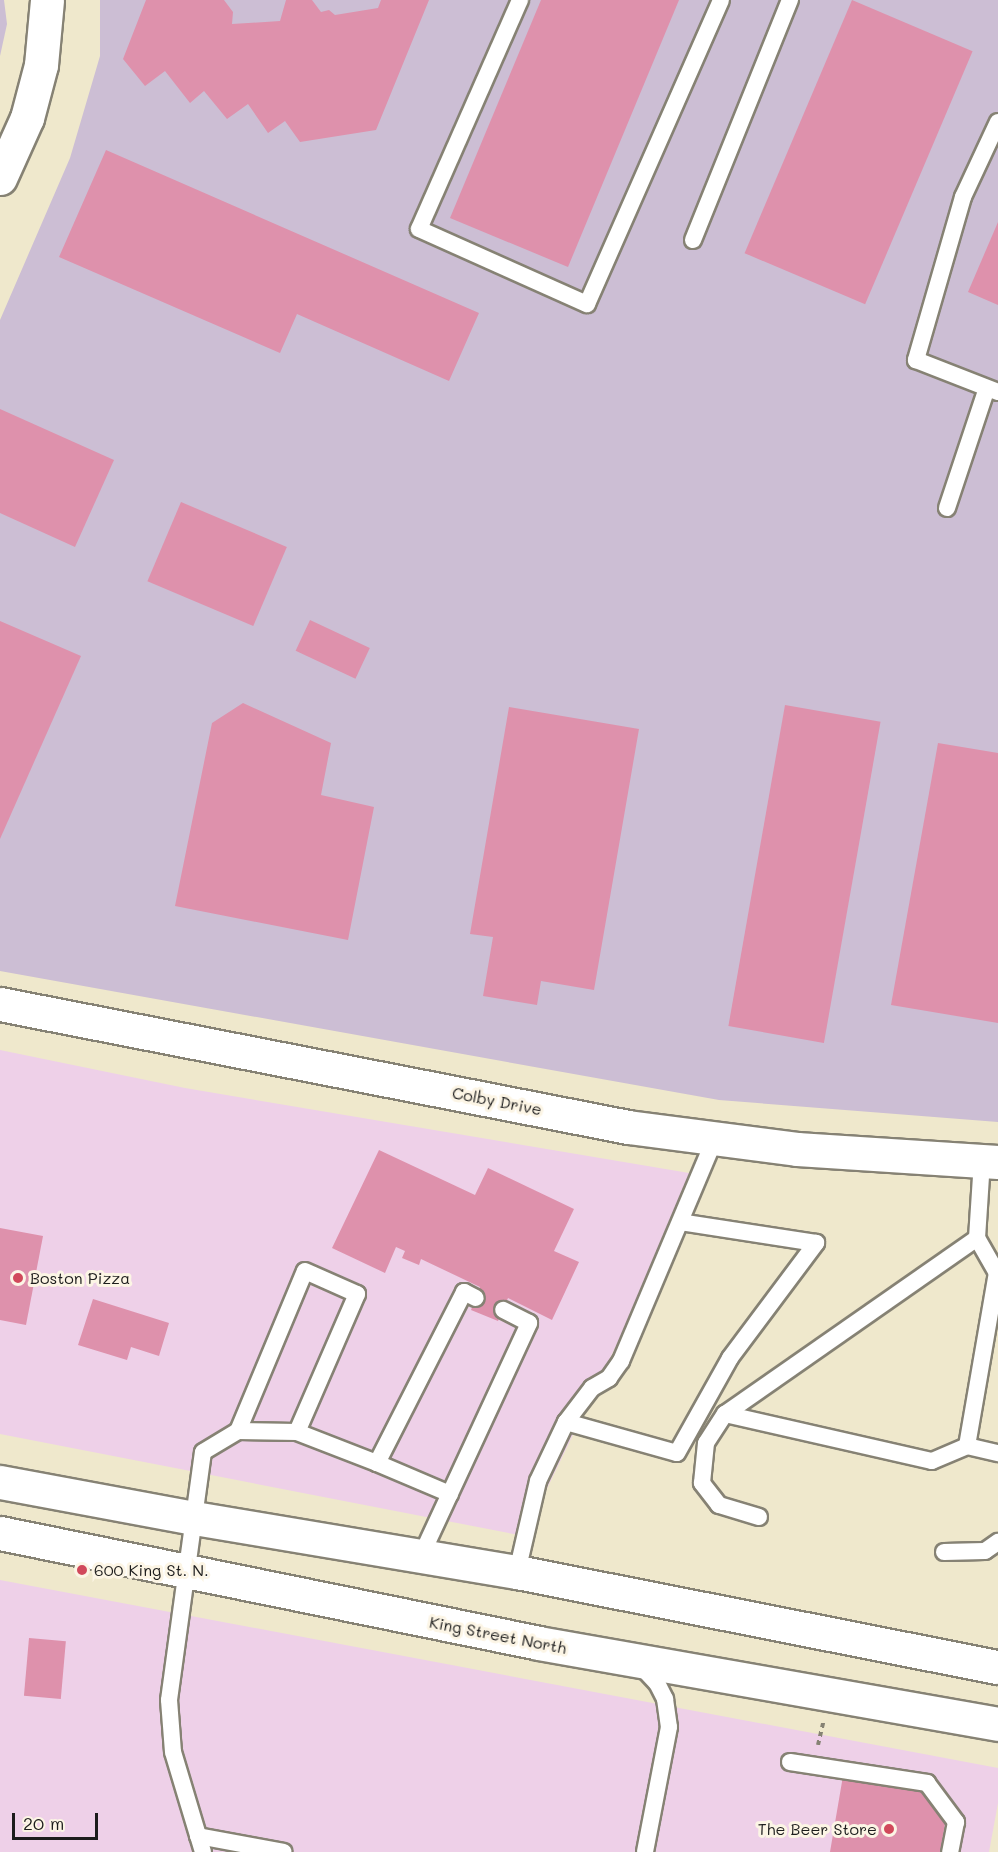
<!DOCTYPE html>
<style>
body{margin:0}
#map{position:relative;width:998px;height:1852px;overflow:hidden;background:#efe8cc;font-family:Mali,sans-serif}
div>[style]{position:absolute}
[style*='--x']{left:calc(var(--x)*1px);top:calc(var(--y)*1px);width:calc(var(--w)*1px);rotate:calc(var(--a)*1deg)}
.built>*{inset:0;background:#eed0e8}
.industrial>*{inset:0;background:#ccbed4}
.building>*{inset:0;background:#de91ac;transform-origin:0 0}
.path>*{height:4px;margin-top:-2px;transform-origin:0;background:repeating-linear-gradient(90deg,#868274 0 4.5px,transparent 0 9px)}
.roads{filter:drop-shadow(2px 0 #868274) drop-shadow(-2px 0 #868274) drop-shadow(0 2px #868274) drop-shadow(0 -2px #868274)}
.lane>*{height:16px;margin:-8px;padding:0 8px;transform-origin:8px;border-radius:8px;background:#fff}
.street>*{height:33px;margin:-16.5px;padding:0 16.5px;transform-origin:16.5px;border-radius:16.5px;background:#fff}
.secondary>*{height:33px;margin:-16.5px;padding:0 16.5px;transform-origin:16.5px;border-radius:16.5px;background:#fff}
.dots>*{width:16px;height:16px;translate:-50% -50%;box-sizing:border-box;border:3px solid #fcf5e5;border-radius:50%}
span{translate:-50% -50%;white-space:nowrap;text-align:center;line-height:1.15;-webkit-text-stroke:6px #fcf5e5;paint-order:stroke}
.street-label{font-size:16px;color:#1c1c1c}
.poi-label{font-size:16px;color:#1c1c1c}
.left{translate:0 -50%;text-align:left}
.right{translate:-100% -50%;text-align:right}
.scale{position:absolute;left:12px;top:1813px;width:86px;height:27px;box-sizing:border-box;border:3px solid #1c1c1c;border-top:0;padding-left:8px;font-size:18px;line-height:21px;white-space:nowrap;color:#1c1c1c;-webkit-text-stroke:4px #fcf5e5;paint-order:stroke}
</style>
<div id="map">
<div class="built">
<div style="clip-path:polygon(0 1050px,185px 1088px,695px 1174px,674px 1226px,524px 1536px,0 1434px)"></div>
<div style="clip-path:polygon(0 1580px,998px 1768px,998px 1803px,989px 1852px,0 1852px)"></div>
</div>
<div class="industrial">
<div style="clip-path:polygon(0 0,4px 0,7px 24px,0 56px)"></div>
<div style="clip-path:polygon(100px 0,998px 0,998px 1122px,719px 1100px,0 971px,0 320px,70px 158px,100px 56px)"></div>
</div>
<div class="building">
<div style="clip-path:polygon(146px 0,224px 0,233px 12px,232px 24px,280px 21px,286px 0,312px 0,321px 12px,329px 10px,335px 15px,378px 8px,381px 0,429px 0,376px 130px,300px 142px,285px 121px,268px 133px,248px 104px,227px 119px,204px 91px,190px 103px,165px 71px,145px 86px,123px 59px)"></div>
<div style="clip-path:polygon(541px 0,679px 0,568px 267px,450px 218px)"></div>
<div style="left:852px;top:0;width:131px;height:275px;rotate:23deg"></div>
<div style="clip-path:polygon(106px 150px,479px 313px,449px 381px,297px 314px,280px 353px,59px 257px)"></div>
<div style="clip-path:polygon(998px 222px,998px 305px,968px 292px)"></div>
<div style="clip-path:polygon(0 409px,114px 460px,75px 547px,0 513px)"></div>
<div style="left:181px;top:502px;width:115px;height:86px;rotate:23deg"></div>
<div style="left:310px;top:620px;width:66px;height:34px;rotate:25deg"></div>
<div style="clip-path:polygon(0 621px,81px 656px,0 839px)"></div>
<div style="clip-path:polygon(243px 703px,331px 743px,321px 795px,374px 807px,348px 940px,175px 906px,212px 723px)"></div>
<div style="left:785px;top:705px;width:97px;height:326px;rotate:10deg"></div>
<div style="clip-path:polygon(509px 707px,639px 729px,594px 990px,541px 981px,537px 1005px,483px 996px,493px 937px,470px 934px)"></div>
<div style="clip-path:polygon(938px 743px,998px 753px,998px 1023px,891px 1005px)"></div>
<div style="clip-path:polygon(379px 1150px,475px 1195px,488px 1168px,574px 1209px,554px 1251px,579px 1262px,552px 1320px,508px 1298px,498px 1321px,471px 1310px,480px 1287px,421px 1259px,419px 1265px,402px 1258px,405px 1251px,396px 1247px,385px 1273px,332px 1248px)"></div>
<div style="clip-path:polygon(0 1228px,43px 1236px,26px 1325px,0 1320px)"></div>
<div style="clip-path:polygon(93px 1299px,169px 1323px,159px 1356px,131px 1347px,127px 1360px,78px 1345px)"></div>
<div style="left:29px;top:1638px;width:37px;height:58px;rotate:5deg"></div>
<div style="clip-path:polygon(844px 1770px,940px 1786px,936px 1805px,948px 1807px,940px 1852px,830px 1852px)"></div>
</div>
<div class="path">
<div style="--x:818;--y:1745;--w:23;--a:-77"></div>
</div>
<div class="roads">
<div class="lane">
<div style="--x:520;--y:0;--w:250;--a:113.8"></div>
<div style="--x:419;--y:229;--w:184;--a:24.1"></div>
<div style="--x:587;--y:304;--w:332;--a:-66.2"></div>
<div style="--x:998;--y:122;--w:83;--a:115"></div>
<div style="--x:963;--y:197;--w:170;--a:106.1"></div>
<div style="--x:916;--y:360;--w:88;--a:21.3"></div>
<div style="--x:693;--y:240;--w:259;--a:-68"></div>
<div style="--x:947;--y:508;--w:126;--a:-71.6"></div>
<div style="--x:725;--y:1414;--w:212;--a:12.8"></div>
<div style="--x:932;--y:1461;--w:38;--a:-23"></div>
<div style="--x:967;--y:1446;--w:32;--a:13"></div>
<div style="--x:566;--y:1422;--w:115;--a:15.6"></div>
<div style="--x:677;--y:1453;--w:109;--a:-60.8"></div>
<div style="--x:730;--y:1358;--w:144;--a:-53.2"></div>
<div style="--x:816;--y:1243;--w:137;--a:-171.2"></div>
<div style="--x:297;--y:1432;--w:59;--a:-179"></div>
<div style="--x:238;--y:1431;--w:173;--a:-67.3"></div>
<div style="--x:305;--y:1271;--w:57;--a:23.9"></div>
<div style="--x:357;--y:1294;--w:150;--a:113.5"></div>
<div style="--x:297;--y:1432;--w:86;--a:21.2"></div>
<div style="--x:967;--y:1446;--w:176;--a:-80.2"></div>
<div style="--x:997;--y:1273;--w:40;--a:-119.7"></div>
<div style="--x:977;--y:1238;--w:77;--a:-86.3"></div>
<div style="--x:450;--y:1494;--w:79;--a:-157"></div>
<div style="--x:377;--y:1463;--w:192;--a:-63"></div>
<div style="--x:464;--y:1292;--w:13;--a:27"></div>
<div style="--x:759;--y:1517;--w:42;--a:-163.3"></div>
<div style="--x:719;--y:1505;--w:28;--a:-128"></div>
<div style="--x:702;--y:1483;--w:40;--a:-84.3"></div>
<div style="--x:706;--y:1443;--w:35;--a:-57"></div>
<div style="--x:725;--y:1414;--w:307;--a:-34.9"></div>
<div style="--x:944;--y:1552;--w:41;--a:-1.4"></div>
<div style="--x:985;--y:1551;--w:16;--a:-35"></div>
<div style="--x:421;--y:1556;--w:257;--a:-65.1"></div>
<div style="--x:529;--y:1323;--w:29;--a:-153"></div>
<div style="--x:517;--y:1572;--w:93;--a:-77"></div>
<div style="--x:538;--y:1481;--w:65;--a:-64.6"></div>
<div style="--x:566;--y:1422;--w:43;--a:-52.6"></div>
<div style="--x:592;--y:1388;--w:20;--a:-30"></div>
<div style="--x:609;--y:1378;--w:21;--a:-55"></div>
<div style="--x:621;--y:1361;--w:242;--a:-67.1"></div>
<div style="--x:639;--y:1664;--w:26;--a:47"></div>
<div style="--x:657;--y:1683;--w:18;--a:63"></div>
<div style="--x:665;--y:1699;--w:28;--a:82"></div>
<div style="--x:669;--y:1727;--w:127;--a:100.9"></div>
<div style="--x:790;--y:1762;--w:139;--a:8.7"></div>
<div style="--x:927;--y:1783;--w:49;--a:53.4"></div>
<div style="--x:956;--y:1822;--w:31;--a:101"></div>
<div style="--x:198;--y:1836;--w:87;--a:10.5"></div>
<div style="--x:203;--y:1852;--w:104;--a:-106.7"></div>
<div style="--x:173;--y:1752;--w:52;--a:-94.4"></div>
<div style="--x:169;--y:1700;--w:250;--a:-82.2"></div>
<div style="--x:203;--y:1452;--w:41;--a:-31"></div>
</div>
<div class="street">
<div style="--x:0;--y:178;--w:66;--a:-65.8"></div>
<div style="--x:27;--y:118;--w:55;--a:-75.2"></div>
<div style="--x:41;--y:65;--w:65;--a:-84.7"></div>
<div style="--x:0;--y:1004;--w:640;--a:11.08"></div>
<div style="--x:628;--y:1127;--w:170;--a:7.4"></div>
<div style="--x:797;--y:1149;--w:201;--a:3.7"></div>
</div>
<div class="secondary">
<div style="--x:0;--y:1482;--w:197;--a:10.5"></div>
<div style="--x:194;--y:1518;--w:327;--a:9.5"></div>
<div style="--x:517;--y:1572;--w:490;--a:11.2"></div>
<div style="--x:0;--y:1533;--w:550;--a:11.53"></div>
<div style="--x:539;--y:1643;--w:466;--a:10"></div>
</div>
</div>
<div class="dots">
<div style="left:18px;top:1278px;background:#d1495b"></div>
<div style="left:82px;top:1570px;background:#d1495b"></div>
<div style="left:889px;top:1829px;background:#d1495b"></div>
</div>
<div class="street-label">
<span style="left:497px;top:1101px;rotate:11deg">Colby Drive</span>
<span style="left:498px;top:1635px;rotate:11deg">King Street North</span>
</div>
<div class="poi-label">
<span class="left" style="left:30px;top:1278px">Boston Pizza</span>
<span class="left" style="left:94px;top:1570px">600 King St. N.</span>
<span class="right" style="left:877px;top:1829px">The Beer Store</span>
</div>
<div class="scale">20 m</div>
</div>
